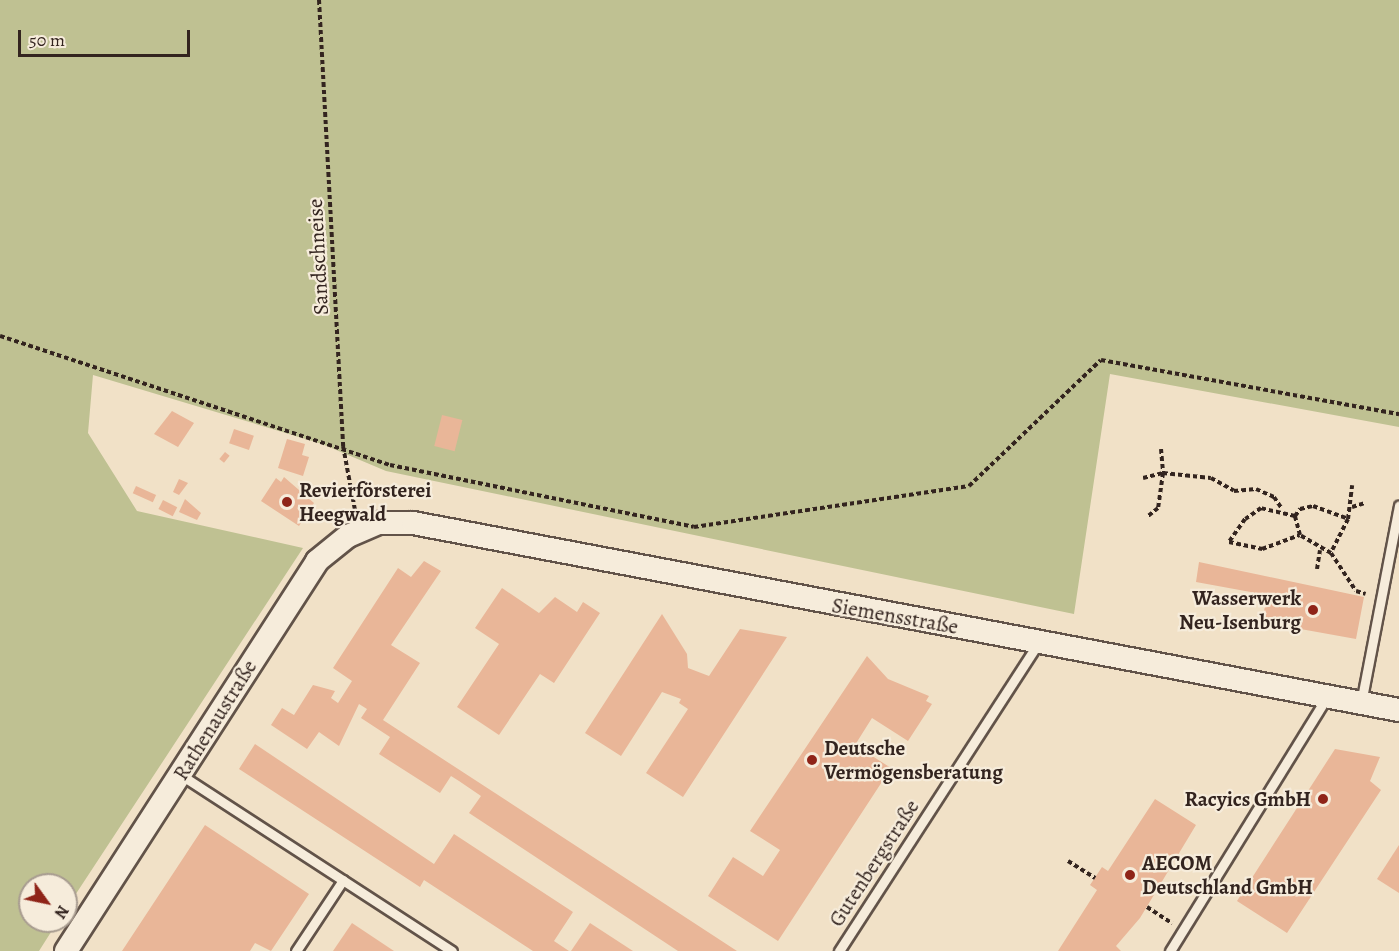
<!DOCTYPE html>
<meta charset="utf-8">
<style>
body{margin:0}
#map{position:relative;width:1399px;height:951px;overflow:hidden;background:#f1e1c7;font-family:Alegreya,serif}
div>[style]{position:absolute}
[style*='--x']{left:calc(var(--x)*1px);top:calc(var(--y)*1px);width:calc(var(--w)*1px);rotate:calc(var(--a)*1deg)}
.green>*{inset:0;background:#bfc192}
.building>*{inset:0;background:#e9b698;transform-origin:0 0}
.path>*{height:4px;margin-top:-2px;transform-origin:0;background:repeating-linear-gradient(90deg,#33241f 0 4.5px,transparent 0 7.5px)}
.roads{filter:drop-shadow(2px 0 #625349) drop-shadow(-2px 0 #625349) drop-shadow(0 2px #625349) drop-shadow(0 -2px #625349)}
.service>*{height:9px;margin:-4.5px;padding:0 4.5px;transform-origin:4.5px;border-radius:4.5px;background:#f6ecdb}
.tertiary>*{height:22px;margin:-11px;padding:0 11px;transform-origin:11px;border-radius:11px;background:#f6ecdb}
.dots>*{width:16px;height:16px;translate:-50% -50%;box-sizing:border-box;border:3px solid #f6ecdb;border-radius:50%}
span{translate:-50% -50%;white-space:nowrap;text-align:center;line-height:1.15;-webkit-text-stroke:4.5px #f6ecdb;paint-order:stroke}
.street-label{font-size:21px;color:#33241f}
.poi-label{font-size:21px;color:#33241f;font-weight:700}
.left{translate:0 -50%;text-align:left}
.right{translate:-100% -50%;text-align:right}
.north{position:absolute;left:18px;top:873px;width:60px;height:60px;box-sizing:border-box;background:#f6ecdb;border:2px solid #a89c90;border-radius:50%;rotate:123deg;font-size:16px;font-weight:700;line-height:24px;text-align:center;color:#33241f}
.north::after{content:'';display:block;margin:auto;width:21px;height:27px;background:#8f2418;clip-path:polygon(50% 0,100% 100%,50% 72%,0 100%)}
.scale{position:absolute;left:18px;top:30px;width:172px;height:27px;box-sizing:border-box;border:3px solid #33241f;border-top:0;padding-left:8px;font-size:18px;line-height:21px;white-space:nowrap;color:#33241f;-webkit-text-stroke:4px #f6ecdb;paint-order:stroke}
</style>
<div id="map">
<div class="green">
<div style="clip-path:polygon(0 0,1399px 0,1399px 427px,1110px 374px,1074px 614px,386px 471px,322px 444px,93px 375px,88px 433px,137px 511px,303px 548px,66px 909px,66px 885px,30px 885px,30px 921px,58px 921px,39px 951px,0 951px)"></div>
</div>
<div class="building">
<div style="clip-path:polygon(172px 411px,194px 423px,178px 447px,154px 434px)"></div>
<div style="left:442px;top:415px;width:21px;height:32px;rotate:14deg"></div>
<div style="left:234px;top:429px;width:21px;height:15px;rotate:19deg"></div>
<div style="clip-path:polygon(287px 439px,305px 444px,302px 455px,309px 457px,303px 476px,278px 468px)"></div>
<div style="left:225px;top:452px;width:6px;height:9px;rotate:39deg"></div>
<div style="clip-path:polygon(284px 477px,314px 503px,299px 526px,261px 501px,276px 478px,281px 482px)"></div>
<div style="clip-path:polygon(179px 479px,188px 483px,179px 495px,173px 492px)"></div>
<div style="left:136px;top:486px;width:22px;height:8px;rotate:24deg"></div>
<div style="clip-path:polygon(185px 499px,201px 513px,197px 520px,179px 512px)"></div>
<div style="left:163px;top:500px;width:16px;height:10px;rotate:27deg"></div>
<div style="clip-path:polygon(424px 561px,441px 571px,391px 645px,420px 663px,383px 720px,737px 951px,678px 951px,469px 813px,481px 796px,459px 781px,451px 776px,440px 793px,379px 754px,390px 737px,361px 718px,367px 709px,359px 704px,339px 746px,319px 732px,307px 749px,271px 725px,282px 708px,294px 715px,313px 685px,335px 691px,331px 698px,338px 703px,352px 681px,333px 668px,398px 568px,411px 577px)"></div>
<div style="clip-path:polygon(1199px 562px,1364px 597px,1356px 639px,1262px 622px,1267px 595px,1196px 582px)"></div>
<div style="clip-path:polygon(502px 588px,539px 613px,555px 597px,577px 612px,583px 602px,600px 613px,554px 683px,540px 674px,499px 735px,457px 707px,499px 644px,475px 628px)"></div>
<div style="clip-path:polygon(662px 614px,687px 654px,688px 668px,709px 676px,740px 629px,787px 637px,683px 797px,646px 773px,688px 709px,679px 703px,681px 699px,662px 692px,621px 756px,585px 733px)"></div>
<div style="clip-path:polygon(867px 656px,888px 679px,929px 696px,926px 701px,932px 704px,908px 741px,872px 718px,855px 745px,891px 768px,778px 941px,708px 896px,733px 857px,763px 876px,780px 850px,750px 831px)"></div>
<div style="clip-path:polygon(255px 744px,434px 864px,454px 834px,573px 912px,554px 941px,569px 951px,533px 951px,424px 880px,420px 887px,239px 769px)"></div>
<div style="clip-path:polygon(1335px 749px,1380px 757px,1370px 781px,1381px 790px,1287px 933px,1237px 901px)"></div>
<div style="clip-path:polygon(1155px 799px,1196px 825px,1140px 918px,1116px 946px,1121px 951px,1058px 951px,1097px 890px,1090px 885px,1102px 867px,1108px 871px)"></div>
<div style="clip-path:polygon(205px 825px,309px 894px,271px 951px,255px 943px,250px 951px,122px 951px)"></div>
<div style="clip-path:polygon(1399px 845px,1399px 893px,1377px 879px)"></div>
<div style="clip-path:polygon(352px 923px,394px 951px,333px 951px)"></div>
<div style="clip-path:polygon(590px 923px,633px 951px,571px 951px)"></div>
</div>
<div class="path">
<div style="--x:319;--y:0;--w:447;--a:86.9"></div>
<div style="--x:343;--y:446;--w:65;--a:79.4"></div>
<div style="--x:0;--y:336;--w:411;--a:18.3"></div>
<div style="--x:390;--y:465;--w:310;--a:11.5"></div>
<div style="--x:694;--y:527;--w:278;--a:-8.5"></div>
<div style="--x:969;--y:486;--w:182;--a:-43.7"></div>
<div style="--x:1101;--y:360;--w:303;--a:10.3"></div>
<div style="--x:1161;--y:449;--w:24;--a:85"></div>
<div style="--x:1163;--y:473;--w:48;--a:5.9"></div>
<div style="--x:1211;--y:478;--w:26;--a:29"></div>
<div style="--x:1234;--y:491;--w:22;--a:-5"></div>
<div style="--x:1256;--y:489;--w:20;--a:24"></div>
<div style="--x:1274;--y:497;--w:14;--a:56"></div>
<div style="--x:1143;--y:478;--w:21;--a:-14"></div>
<div style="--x:1163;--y:473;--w:35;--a:98"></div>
<div style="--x:1158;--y:508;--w:14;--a:141"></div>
<div style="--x:1352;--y:507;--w:14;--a:-17"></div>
<div style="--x:1295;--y:516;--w:35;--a:-167"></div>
<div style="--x:1261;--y:508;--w:19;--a:145"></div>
<div style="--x:1245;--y:519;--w:28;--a:125"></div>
<div style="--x:1229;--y:542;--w:34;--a:12"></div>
<div style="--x:1262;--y:549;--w:40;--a:-20.2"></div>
<div style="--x:1348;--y:519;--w:34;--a:-83"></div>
<div style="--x:1331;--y:553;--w:36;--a:-150"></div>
<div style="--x:1300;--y:535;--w:20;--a:-105"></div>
<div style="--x:1295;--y:516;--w:9;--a:-54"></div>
<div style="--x:1300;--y:509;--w:13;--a:-13"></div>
<div style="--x:1313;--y:506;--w:37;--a:20"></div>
<div style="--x:1348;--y:519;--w:38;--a:117"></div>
<div style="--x:1331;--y:553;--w:45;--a:56.7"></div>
<div style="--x:1356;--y:591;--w:10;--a:17"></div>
<div style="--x:1317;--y:569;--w:19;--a:-81"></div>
<div style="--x:1068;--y:861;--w:32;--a:32"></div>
<div style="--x:1147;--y:907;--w:30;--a:33"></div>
</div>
<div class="roads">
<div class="service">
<div style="--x:1361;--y:703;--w:201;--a:-79.1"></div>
<div style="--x:181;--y:775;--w:323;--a:33"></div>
<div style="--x:296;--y:951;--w:85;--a:-56.5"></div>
<div style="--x:839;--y:951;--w:367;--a:-57.1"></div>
<div style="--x:1170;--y:951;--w:299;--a:-58.3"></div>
</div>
<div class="tertiary">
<div style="--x:66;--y:951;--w:464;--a:-57.2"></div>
<div style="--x:317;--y:561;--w:40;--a:-39"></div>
<div style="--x:348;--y:536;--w:34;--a:-23"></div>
<div style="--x:379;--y:523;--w:34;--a:0"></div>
<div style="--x:413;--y:523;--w:1004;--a:10.74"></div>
</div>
</div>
<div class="dots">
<div style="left:287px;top:502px;background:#8f2418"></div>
<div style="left:1313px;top:610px;background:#8f2418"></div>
<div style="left:812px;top:760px;background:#8f2418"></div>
<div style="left:1323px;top:799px;background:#8f2418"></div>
<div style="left:1130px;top:875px;background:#8f2418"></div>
</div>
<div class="street-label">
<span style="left:318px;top:257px;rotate:-93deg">Sandschneise</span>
<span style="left:895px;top:616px;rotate:10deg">Siemensstraße</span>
<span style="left:215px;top:720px;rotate:-58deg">Rathenaustraße</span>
<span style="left:874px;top:863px;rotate:-57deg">Gutenbergstraße</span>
</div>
<div class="poi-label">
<span class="left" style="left:299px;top:502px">Revierförsterei<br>Heegwald</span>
<span class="right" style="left:1301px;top:610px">Wasserwerk<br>Neu-Isenburg</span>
<span class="left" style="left:824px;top:760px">Deutsche<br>Vermögensberatung</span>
<span class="right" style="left:1311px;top:799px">Racyics GmbH</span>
<span class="left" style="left:1142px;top:875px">AECOM<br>Deutschland GmbH</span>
</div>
<div class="north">N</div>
<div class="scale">50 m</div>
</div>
